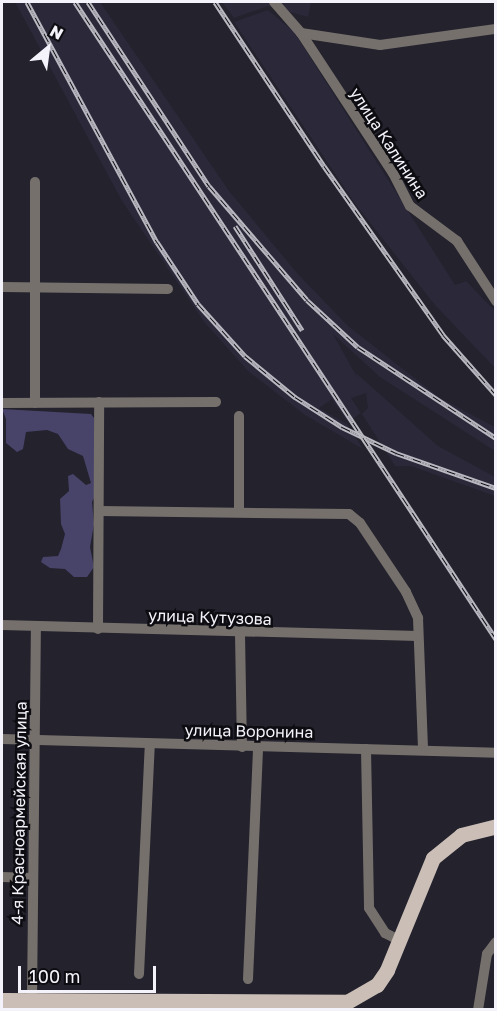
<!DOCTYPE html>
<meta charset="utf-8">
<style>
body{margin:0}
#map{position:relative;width:497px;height:1011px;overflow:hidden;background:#23222d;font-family:"Golos Text",sans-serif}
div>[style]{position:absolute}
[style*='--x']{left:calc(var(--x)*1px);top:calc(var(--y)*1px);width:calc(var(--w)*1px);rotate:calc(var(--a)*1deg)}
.built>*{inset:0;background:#2a2839}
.green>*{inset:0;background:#474369}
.minor>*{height:10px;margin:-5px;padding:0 5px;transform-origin:5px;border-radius:5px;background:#76706c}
.primary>*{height:15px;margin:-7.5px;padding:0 7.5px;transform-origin:7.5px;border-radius:7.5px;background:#cabeb6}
.rail>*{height:5px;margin-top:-2.5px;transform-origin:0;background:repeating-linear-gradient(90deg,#0c0c11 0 9px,#bab9c1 0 18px);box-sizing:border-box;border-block:2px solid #bab9c1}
span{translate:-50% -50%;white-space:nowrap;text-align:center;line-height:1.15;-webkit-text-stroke:5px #0c0c11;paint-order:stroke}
.street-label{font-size:16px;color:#f4f3fb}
.frame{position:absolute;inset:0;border:3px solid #f4f3fb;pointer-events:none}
.north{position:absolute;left:18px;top:18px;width:60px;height:60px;-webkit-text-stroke:4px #0c0c11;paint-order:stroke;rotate:29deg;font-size:16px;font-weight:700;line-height:24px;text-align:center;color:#f4f3fb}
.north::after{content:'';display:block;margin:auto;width:21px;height:27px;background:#f4f3fb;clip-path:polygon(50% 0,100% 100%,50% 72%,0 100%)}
.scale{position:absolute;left:18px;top:966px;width:138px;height:27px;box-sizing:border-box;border:3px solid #f4f3fb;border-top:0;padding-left:8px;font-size:18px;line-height:21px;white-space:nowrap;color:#f4f3fb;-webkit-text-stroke:4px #0c0c11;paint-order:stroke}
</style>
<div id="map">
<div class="built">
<div style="clip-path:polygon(15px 2px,100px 2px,229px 191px,297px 273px,348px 326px,440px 398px,495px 427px,495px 451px,380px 377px,333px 334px,358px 379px,355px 372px,438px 446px,495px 477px,495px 496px,411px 466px,395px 466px,362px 414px,368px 408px,366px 393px,351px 398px,361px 413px,348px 422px,332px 399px,319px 408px,347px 424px,363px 449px,305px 415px,249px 372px,205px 323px,122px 201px)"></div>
<div style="clip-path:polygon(222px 2px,311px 2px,308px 17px,268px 6px,234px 18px)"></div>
<div style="clip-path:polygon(268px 10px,294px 32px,455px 285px,466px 281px,495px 311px,495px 368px,435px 305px,356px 205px,234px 22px)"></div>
</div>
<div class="green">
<div style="clip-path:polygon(2px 409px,91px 414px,94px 418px,98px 490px,92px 502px,94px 524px,90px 547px,94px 567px,87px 577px,74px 577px,65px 569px,50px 568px,41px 562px,43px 557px,58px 556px,61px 549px,65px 534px,61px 524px,60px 499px,69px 491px,68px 476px,73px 474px,86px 485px,91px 483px,83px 456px,68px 449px,58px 434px,47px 430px,26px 432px,23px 449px,17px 452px,6px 443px,6px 419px)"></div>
</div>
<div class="minor">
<div style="--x:274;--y:2;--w:41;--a:48.9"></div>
<div style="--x:301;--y:33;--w:168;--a:56.7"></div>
<div style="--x:393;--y:173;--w:37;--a:63"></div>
<div style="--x:410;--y:206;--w:59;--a:36.7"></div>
<div style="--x:457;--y:241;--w:72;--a:57"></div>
<div style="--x:301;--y:33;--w:80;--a:8.6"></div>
<div style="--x:380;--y:45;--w:117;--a:-7.9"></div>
<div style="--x:2;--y:287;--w:166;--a:0.7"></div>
<div style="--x:2;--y:403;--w:214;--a:-0.3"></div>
<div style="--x:35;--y:403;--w:221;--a:-90"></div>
<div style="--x:239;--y:510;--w:94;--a:-90"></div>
<div style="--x:99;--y:511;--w:250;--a:0.7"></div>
<div style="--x:349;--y:514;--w:14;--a:39"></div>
<div style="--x:360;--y:523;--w:83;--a:56.3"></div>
<div style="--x:406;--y:592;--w:29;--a:65"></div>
<div style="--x:418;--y:618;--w:130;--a:87.8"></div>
<div style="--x:2;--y:625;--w:416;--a:1.5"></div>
<div style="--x:98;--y:629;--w:227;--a:-89.7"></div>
<div style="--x:240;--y:634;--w:113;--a:89"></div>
<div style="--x:2;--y:739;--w:494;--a:1.6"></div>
<div style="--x:366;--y:749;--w:159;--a:88.9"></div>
<div style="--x:369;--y:908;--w:30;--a:57"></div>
<div style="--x:385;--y:933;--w:16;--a:27"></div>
<div style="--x:2;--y:877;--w:30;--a:2"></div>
<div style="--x:139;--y:974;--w:230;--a:-87.3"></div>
<div style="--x:248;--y:979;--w:232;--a:-87.5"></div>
<div style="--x:32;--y:1000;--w:374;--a:-89.4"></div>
<div style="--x:478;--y:1010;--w:57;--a:-80.9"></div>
<div style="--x:487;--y:954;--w:15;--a:-53"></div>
</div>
<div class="primary">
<div style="--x:2;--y:1000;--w:345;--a:0.3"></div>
<div style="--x:347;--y:1002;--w:34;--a:-30"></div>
<div style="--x:377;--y:985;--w:18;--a:-56"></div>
<div style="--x:387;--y:970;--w:121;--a:-67.7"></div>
<div style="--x:433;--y:858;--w:36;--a:-39"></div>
<div style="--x:461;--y:835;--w:36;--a:-14"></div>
</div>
<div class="rail">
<div style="--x:27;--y:2;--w:273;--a:61.6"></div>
<div style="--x:157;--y:242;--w:74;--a:56.5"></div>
<div style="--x:198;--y:304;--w:70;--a:47.9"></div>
<div style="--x:245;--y:356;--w:65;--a:39.4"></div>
<div style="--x:295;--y:397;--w:56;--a:32.6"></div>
<div style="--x:342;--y:427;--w:60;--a:25.7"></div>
<div style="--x:396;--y:453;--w:106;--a:19.3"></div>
<div style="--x:75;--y:2;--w:764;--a:56.54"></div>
<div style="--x:88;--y:2;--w:220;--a:56.7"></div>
<div style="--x:209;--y:186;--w:150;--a:49.3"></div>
<div style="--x:307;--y:300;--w:69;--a:42.7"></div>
<div style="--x:358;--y:347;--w:165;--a:33.4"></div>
<div style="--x:215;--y:2;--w:197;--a:56.4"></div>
<div style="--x:324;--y:166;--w:207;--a:54.8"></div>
<div style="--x:443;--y:335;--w:80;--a:48.5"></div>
<div style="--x:235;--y:226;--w:124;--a:57.2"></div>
</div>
<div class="street-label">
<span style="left:389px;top:143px;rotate:57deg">улица Калинина</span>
<span style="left:210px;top:617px;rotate:2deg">улица Кутузова</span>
<span style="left:249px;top:731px;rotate:1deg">улица Воронина</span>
<span style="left:19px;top:813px;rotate:-89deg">4-я Красноармейская улица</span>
</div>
<div class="frame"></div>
<div class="north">N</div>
<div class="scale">100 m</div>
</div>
